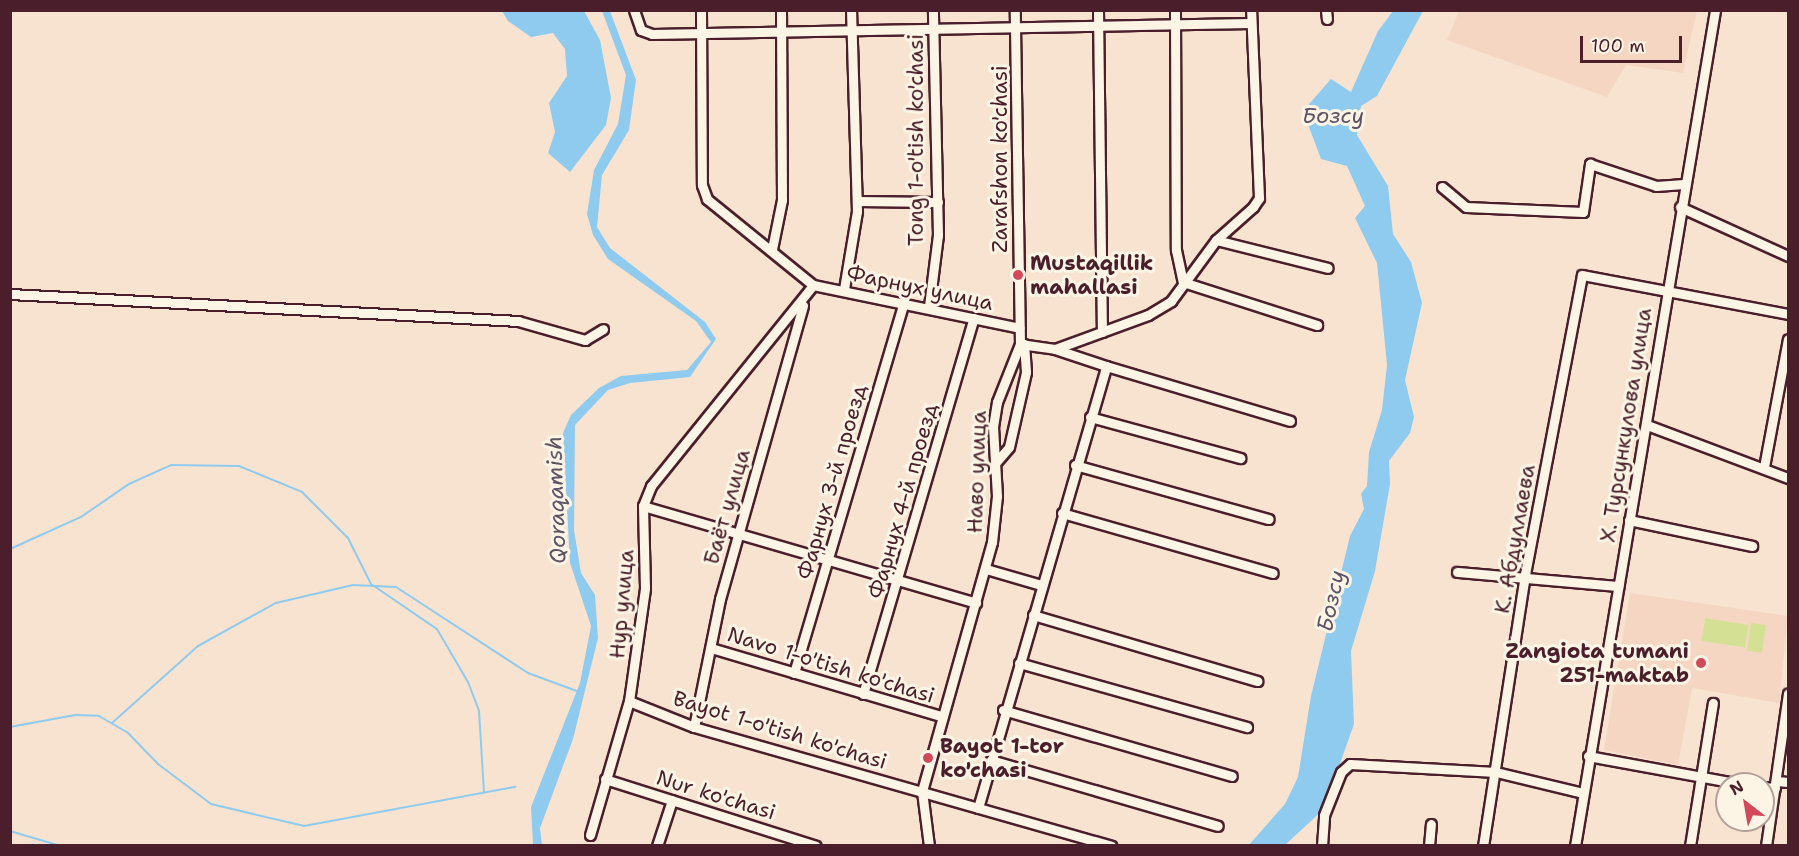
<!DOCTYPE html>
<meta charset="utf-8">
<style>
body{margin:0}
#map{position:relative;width:1799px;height:856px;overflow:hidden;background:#f8e3d1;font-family:"Shantell Sans",sans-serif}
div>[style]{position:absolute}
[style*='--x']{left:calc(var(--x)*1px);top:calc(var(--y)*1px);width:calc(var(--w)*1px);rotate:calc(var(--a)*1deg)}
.built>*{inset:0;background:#f5d6c3}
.green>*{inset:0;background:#d4e194;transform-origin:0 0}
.water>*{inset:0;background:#8fcbef}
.stream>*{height:2px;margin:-1px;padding:0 1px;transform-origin:1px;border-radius:1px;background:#8fcbef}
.roads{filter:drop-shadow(2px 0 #4a1f2b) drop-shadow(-2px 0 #4a1f2b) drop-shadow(0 2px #4a1f2b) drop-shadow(0 -2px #4a1f2b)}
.minor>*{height:9px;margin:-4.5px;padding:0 4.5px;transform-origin:4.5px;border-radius:4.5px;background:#fcf5e5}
.dots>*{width:16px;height:16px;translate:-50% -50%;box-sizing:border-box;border:3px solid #fcf5e5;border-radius:50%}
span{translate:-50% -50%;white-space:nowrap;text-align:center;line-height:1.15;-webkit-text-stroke:6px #fcf5e5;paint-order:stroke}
.street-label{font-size:21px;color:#4a1f2b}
.poi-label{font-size:21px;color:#4a1f2b;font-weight:700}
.left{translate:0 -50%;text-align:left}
.right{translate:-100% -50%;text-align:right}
.water-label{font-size:22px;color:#5f5366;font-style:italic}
.frame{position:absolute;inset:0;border:12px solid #4a1f2b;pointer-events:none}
.north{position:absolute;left:1715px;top:772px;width:60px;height:60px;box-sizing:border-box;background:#fcf5e5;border:2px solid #b59f9b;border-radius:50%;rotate:329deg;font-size:16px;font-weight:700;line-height:24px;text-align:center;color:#4a1f2b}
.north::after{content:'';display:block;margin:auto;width:21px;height:27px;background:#d1495b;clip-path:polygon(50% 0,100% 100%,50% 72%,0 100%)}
.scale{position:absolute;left:1580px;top:36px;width:102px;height:27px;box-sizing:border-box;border:3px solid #4a1f2b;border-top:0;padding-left:8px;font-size:18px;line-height:21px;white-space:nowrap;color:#4a1f2b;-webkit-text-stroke:4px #fcf5e5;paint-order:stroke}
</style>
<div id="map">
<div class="built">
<div style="clip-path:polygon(1459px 11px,1459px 10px,1697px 11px,1683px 73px,1626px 65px,1607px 97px,1447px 40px)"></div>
<div style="clip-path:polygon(1630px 593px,1788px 616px,1779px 703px,1692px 688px,1678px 765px,1604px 750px)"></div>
</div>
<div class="green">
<div style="left:1705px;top:618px;width:44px;height:23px;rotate:9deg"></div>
<div style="left:1751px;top:623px;width:15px;height:28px;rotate:8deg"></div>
</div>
<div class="water">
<div style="clip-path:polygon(502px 11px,584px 11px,600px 40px,611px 98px,606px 125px,570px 172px,548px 153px,555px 132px,549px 103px,567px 76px,565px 49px,553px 33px,531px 37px,508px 21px)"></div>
<div style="clip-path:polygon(602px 11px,610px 11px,636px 80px,629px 130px,602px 175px,597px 227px,610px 248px,705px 322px,716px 339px,690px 377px,630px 383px,608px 390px,575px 425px,574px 530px,581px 573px,595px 595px,598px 638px,573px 739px,540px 828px,542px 845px,533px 845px,531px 807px,580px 683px,591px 626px,570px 563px,563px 433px,571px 415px,599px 388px,621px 376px,687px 370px,711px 342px,696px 321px,608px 259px,593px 235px,587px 214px,594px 170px,618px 124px,626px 75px)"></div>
<div style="clip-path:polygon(1393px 11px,1423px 11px,1377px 96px,1361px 106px,1357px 135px,1388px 186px,1393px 234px,1411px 262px,1422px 303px,1405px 380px,1414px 417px,1410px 433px,1389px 461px,1390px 484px,1375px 571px,1351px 651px,1354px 724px,1324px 809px,1285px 845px,1248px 846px,1285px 804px,1298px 777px,1311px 696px,1350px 536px,1364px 509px,1361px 494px,1367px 486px,1369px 452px,1382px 410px,1387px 365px,1377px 263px,1355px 218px,1365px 206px,1347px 166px,1321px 159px,1303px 111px,1331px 79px,1351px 92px,1378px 31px)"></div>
</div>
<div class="stream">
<div style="--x:10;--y:549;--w:78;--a:-24.3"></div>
<div style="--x:81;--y:517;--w:58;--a:-34.5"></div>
<div style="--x:129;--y:484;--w:46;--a:-24.3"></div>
<div style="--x:171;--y:465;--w:68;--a:0.8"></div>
<div style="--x:239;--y:466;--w:68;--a:22.4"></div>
<div style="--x:302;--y:492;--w:65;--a:45"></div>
<div style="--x:348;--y:538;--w:51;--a:63.4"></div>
<div style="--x:371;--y:584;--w:80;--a:34.3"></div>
<div style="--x:437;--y:629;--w:61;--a:59.7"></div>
<div style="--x:468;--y:682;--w:31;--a:69"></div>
<div style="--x:479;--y:711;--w:82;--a:86.5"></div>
<div style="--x:112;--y:723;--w:115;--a:-41.8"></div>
<div style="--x:198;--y:646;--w:89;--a:-28.9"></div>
<div style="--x:276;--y:603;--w:79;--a:-13.2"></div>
<div style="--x:353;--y:585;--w:43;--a:2.7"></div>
<div style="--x:396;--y:587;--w:158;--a:33.1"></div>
<div style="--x:528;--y:673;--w:52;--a:20.2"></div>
<div style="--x:10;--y:727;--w:66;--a:-10.5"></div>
<div style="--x:75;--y:715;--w:24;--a:2"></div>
<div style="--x:99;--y:716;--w:32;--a:30"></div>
<div style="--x:127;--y:732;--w:45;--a:45.9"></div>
<div style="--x:158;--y:764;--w:66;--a:37"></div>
<div style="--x:211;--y:804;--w:96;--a:13.3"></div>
<div style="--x:304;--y:826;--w:215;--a:-10.5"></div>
<div style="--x:10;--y:831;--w:53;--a:16.4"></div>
</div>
<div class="roads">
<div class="minor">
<div style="--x:634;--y:10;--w:21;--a:71"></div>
<div style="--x:641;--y:30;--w:12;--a:20"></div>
<div style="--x:652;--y:34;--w:599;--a:-1.05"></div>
<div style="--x:701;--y:10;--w:175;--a:89.7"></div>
<div style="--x:702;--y:185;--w:15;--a:70"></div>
<div style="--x:707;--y:199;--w:136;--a:39.1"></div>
<div style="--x:813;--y:285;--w:211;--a:11.7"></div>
<div style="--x:1098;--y:10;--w:322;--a:89.3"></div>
<div style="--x:1175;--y:10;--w:240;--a:89.8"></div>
<div style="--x:1176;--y:250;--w:33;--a:78"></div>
<div style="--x:1183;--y:282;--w:141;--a:17.8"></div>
<div style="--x:1326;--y:10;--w:9;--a:84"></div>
<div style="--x:1442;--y:187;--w:31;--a:40"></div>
<div style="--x:1466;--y:207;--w:117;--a:2.4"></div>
<div style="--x:1583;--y:212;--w:49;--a:-81.7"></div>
<div style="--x:1590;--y:164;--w:70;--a:18.4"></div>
<div style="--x:1656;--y:186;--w:28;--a:-4"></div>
<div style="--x:857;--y:201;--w:81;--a:0.7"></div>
<div style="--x:1680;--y:207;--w:119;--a:24.4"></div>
<div style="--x:1216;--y:240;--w:115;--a:14"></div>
<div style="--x:772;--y:249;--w:50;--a:-78.5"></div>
<div style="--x:782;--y:200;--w:190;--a:-90.3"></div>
<div style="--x:844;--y:289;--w:79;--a:-80.5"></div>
<div style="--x:857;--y:211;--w:201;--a:-91.7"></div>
<div style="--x:10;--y:294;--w:509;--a:3.04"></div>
<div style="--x:518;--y:321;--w:70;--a:15.8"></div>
<div style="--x:585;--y:340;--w:21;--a:-31"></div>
<div style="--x:929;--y:306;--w:72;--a:-82.8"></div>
<div style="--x:938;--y:235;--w:225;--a:-91.3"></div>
<div style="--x:1020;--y:344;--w:35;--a:8"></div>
<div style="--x:1055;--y:349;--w:99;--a:-20.1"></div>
<div style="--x:1148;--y:315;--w:27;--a:-31"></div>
<div style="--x:1171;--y:301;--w:76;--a:-53.6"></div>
<div style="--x:1216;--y:240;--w:50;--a:-41.7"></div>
<div style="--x:1253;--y:207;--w:11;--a:-56"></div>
<div style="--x:1259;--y:198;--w:188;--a:-92.4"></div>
<div style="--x:1106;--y:366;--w:192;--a:16.6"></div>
<div style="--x:1090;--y:417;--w:156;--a:15.3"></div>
<div style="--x:1647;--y:425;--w:151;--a:20.6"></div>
<div style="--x:997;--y:461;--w:18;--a:-49"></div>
<div style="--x:1009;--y:447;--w:77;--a:-77.2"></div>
<div style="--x:1026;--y:372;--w:28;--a:-94"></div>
<div style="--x:1075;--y:465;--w:201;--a:15.6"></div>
<div style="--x:1764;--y:467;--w:130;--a:-79.4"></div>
<div style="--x:643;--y:506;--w:347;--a:16.2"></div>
<div style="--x:1062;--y:513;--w:219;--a:15.9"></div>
<div style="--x:1629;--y:520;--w:126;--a:11.9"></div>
<div style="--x:986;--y:569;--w:57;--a:16.2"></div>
<div style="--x:1457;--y:572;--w:162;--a:5"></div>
<div style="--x:1033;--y:615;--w:234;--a:16.4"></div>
<div style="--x:711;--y:648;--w:240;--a:16.5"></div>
<div style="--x:1019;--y:663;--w:237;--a:15.7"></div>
<div style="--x:794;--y:673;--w:388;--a:-73.5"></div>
<div style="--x:863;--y:694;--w:392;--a:-73.6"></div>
<div style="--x:629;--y:701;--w:70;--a:21.8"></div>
<div style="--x:694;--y:727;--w:434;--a:15.9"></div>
<div style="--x:1003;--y:710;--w:238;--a:16.1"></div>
<div style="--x:694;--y:727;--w:131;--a:-78.5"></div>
<div style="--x:720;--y:599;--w:305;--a:-74.2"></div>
<div style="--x:1588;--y:756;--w:156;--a:10.4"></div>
<div style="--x:991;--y:760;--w:236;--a:16.2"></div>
<div style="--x:605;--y:779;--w:221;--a:17.6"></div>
<div style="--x:1776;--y:781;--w:12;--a:5"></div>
<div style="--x:1763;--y:787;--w:12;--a:5"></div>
<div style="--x:978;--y:808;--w:460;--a:-73.8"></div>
<div style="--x:1106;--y:366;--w:54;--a:-161.6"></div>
<div style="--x:590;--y:835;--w:140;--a:-73.8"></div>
<div style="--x:629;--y:701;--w:114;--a:-81.9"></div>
<div style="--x:645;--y:588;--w:82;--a:-91.4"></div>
<div style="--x:643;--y:506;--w:22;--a:-68"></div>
<div style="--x:651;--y:486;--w:258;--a:-51.1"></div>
<div style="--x:657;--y:846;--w:48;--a:-71.9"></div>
<div style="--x:929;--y:846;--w:55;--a:-97.3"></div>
<div style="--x:922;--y:791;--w:259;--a:-74.3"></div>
<div style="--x:992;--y:542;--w:46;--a:-83.8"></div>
<div style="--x:997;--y:496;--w:69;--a:-93.3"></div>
<div style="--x:993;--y:427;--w:25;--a:-81"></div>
<div style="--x:997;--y:402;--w:62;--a:-68.4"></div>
<div style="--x:1020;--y:344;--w:334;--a:-90.9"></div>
<div style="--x:1322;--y:846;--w:31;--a:-86"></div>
<div style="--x:1324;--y:815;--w:46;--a:-68.4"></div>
<div style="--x:1341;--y:772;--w:12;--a:-42"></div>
<div style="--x:1350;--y:764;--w:146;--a:3.1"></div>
<div style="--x:1496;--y:772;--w:89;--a:13.6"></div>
<div style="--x:1429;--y:846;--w:22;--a:-85"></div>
<div style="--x:1483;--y:846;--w:275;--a:-81.2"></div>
<div style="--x:1525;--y:574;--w:304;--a:-79.2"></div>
<div style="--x:1582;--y:275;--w:210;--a:10.7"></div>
<div style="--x:1575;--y:846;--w:848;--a:-80.49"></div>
<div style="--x:1690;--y:846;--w:145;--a:-80.9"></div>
<div style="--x:1766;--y:846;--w:154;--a:-81.8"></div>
</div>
</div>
<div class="dots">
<div style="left:1018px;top:275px;background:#d1495b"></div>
<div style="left:1701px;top:663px;background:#d1495b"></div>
<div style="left:928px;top:758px;background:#d1495b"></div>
</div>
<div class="street-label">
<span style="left:916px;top:140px;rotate:-90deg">Tong 1-o'tish ko'chasi</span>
<span style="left:1000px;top:159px;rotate:-90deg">Zarafshon ko'chasi</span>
<span style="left:920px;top:288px;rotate:12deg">Фарнух улица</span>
<span style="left:1626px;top:425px;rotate:-81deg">Х. Турсункулова улица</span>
<span style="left:977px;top:472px;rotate:-88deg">Наво улица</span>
<span style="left:832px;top:482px;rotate:-74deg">Фарнух 3-й проезд</span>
<span style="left:903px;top:501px;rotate:-74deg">Фарнух 4-й проезд</span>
<span style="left:727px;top:507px;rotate:-74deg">Баёт улица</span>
<span style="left:1515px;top:539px;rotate:-80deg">К. Абдуллаева</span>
<span style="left:622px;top:604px;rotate:-85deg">Нур улица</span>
<span style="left:831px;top:665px;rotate:17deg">Navo 1-o'tish ko'chasi</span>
<span style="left:780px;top:730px;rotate:17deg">Bayot 1-o'tish ko'chasi</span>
<span style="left:716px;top:795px;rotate:17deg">Nur ko'chasi</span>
</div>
<div class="poi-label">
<span class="left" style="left:1030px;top:275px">Mustaqillik<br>mahallasi</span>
<span class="right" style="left:1689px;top:663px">Zangiota tumani<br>251-maktab</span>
<span class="left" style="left:940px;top:758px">Bayot 1-tor<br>ko'chasi</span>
</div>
<div class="water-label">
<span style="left:1333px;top:116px">Бозсу</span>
<span style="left:556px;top:500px;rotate:-92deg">Qoraqamish</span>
<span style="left:1331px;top:601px;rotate:-77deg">Бозсу</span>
</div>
<div class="frame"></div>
<div class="north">N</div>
<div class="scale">100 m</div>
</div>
